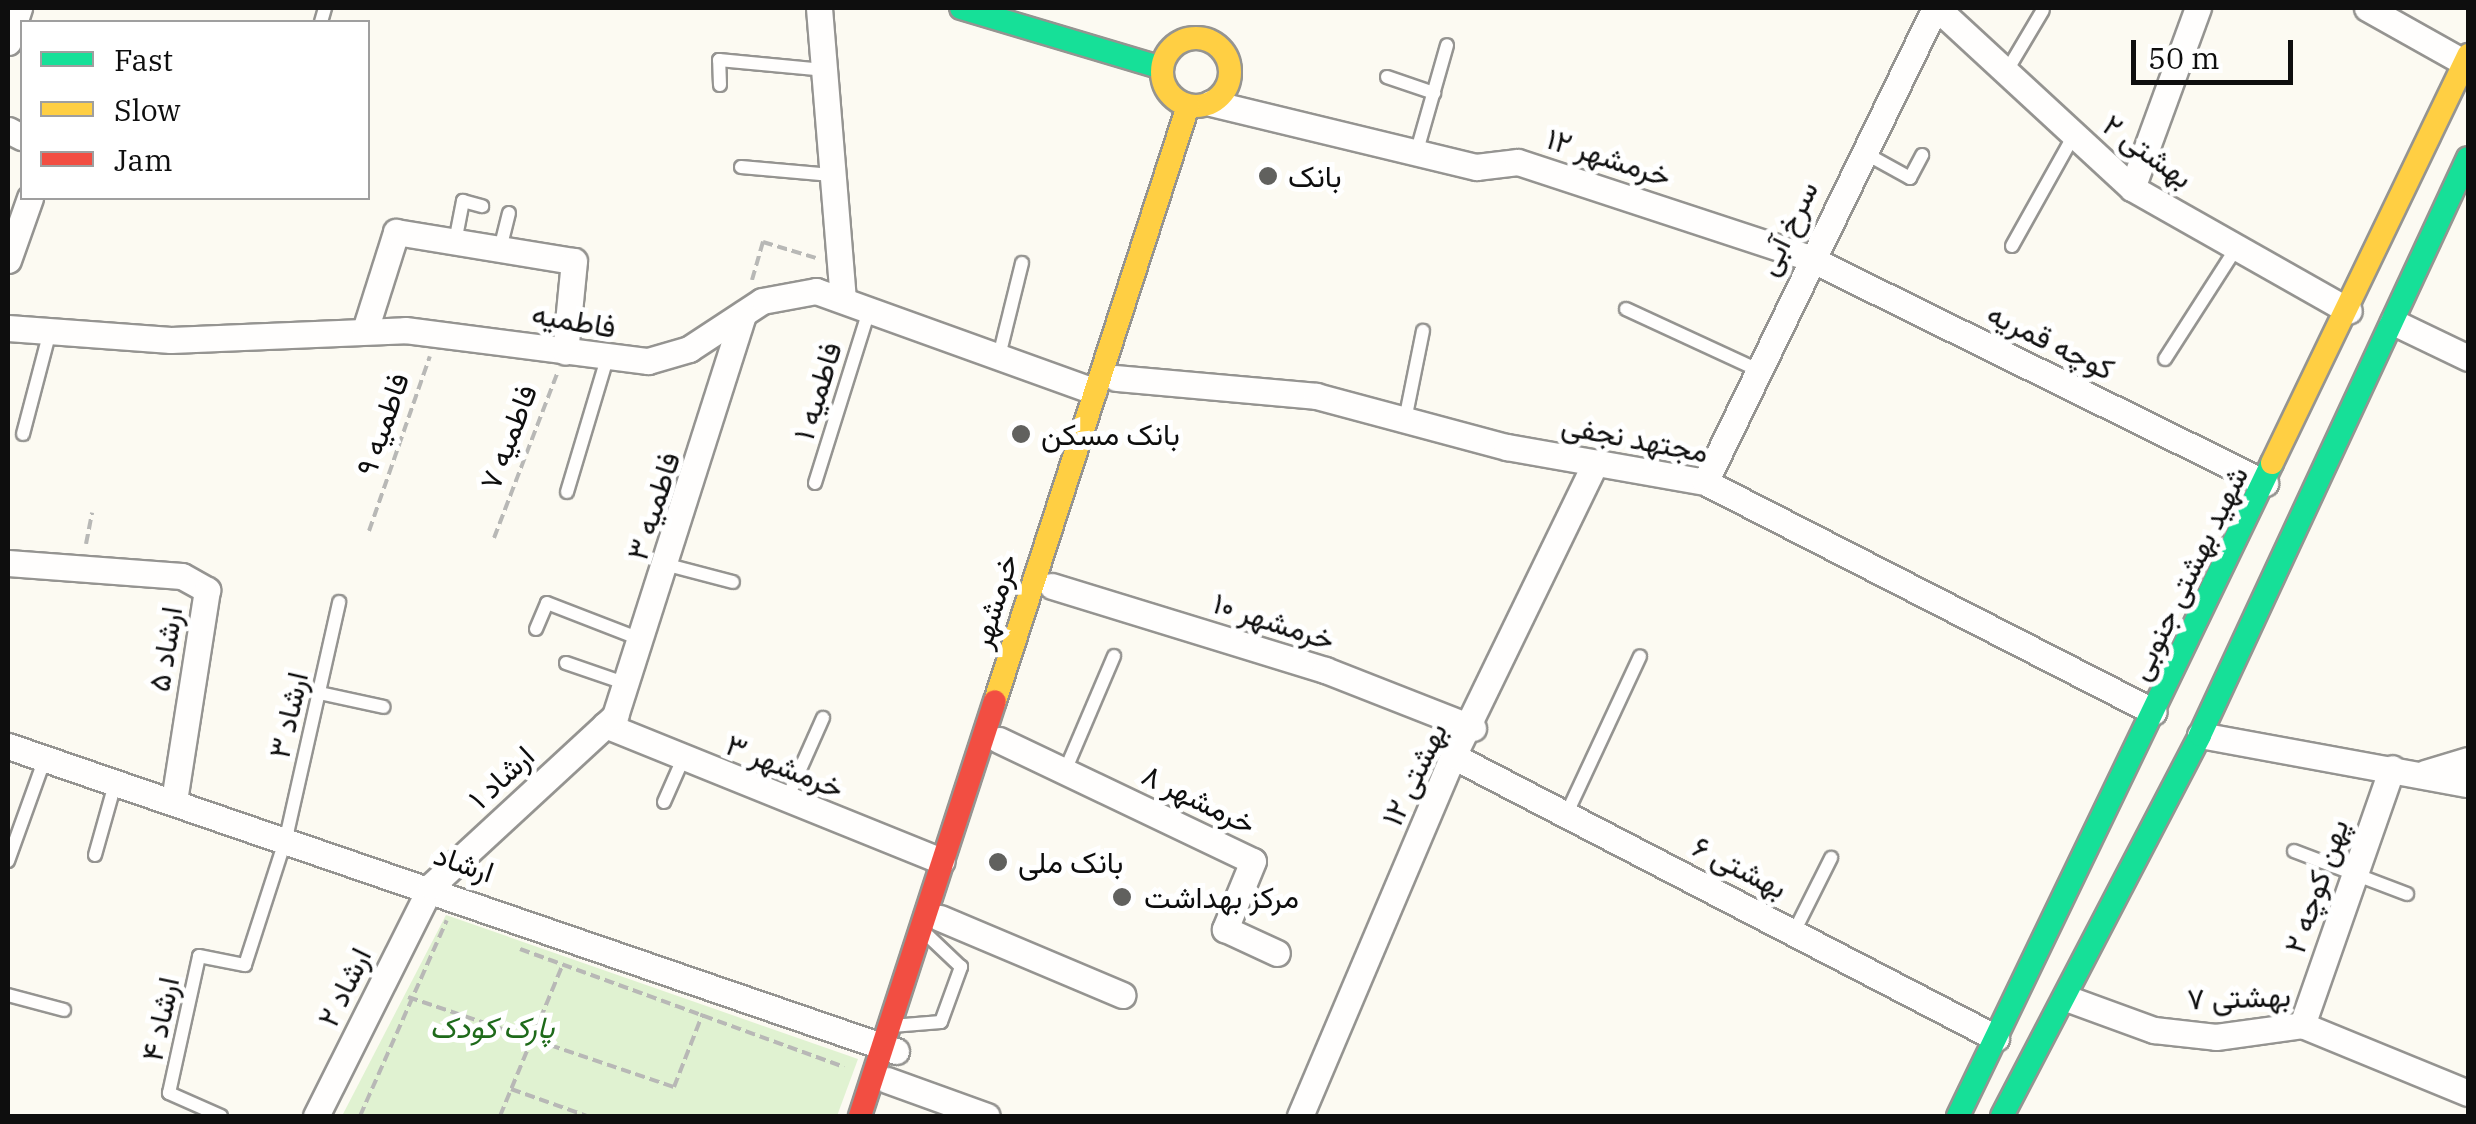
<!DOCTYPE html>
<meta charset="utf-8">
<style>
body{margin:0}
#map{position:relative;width:2476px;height:1124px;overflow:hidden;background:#fcfaf2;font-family:"IBM Plex Serif",Vazirmatn,serif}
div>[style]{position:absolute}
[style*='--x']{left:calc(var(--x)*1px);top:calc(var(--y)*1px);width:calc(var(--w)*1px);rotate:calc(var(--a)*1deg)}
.green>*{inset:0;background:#e0f2d1}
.path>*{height:4px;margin-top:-2px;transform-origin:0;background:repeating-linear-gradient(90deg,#b8b8b6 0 10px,transparent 0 15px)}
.roads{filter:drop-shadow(2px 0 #959491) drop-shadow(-2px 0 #959491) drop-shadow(0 2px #959491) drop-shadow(0 -2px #959491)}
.lane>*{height:12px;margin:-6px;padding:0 6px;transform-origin:6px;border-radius:6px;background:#fffefd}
.street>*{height:25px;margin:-12.5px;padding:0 12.5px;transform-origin:12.5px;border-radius:12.5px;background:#fffefd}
.fast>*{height:22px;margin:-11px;padding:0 11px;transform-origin:11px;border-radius:11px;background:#16e098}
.slow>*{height:22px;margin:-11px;padding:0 11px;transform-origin:11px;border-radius:11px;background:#ffcf43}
.slow>.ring{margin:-11px;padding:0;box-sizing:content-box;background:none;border:22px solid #ffcf43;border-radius:50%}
.jam>*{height:22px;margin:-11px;padding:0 11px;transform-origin:11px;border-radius:11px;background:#f24e42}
.dots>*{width:28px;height:28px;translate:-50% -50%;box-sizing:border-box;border:5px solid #fff;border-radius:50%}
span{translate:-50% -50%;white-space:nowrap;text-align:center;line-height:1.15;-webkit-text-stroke:10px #fff;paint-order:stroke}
.street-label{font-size:30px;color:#0e0e0e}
.poi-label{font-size:30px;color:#0e0e0e}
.left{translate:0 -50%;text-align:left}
.park-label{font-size:30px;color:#1e6a1a;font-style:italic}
.frame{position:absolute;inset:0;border:10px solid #0e0e0e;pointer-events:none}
.legend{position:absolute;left:20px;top:20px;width:350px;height:180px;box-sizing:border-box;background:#fff;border:2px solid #9f9f9f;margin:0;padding:12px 18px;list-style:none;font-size:30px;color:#0e0e0e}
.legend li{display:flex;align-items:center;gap:20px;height:50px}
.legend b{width:50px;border:2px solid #9f9f9f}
.scale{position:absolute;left:2131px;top:40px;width:162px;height:45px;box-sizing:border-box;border:5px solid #0e0e0e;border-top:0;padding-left:12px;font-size:30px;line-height:35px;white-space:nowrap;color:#0e0e0e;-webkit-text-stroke:8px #fff;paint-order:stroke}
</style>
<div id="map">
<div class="green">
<div style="clip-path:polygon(446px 915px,858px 1059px,837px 1116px,342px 1116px)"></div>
</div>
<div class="path">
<div style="--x:752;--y:280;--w:40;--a:-74"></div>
<div style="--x:763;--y:242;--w:55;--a:16.8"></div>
<div style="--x:369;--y:531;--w:185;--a:-70.8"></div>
<div style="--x:494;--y:538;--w:179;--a:-69"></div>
<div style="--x:86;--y:544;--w:32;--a:-79"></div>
<div style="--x:520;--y:949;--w:345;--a:20"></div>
<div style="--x:408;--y:997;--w:281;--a:18.7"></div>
<div style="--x:674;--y:1087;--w:79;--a:-68.6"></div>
<div style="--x:511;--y:1089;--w:81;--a:19.6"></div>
<div style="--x:360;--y:1116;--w:214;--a:-66.1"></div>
<div style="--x:500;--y:1116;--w:165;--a:-67.5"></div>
</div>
<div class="roads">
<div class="lane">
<div style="--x:321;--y:22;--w:15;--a:-74"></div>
<div style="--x:2005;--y:74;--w:74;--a:-59.3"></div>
<div style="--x:1387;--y:77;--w:50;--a:18.8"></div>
<div style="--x:720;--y:85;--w:25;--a:-92"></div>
<div style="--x:719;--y:60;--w:105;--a:5.4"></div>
<div style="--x:1861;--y:151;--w:56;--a:28.9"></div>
<div style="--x:1910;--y:178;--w:26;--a:-62"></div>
<div style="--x:1416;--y:154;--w:113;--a:-74.1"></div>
<div style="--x:741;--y:167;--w:91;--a:5"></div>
<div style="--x:455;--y:242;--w:42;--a:-79"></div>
<div style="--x:463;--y:201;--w:20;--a:15"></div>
<div style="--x:2012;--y:246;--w:125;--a:-60.8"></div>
<div style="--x:500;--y:249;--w:37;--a:-76"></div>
<div style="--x:1626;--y:309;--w:143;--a:24.8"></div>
<div style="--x:2165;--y:359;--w:133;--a:-57.3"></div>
<div style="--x:998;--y:360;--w:100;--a:-76.1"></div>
<div style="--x:1405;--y:420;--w:91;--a:-78.6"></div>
<div style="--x:23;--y:434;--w:106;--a:-75.3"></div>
<div style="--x:815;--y:483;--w:177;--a:-72.6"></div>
<div style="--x:567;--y:492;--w:136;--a:-73.3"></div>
<div style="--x:668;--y:565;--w:67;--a:14.7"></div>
<div style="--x:536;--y:629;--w:28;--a:-67"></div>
<div style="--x:547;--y:603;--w:100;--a:21.2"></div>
<div style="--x:566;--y:663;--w:65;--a:19"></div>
<div style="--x:319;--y:693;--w:66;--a:12.2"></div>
<div style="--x:1065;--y:771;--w:125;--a:-66.9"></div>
<div style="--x:786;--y:801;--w:91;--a:-66"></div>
<div style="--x:664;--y:802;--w:47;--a:-66.2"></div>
<div style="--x:1566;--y:815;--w:175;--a:-65"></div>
<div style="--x:2294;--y:851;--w:121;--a:20.8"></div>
<div style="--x:95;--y:855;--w:74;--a:-74.3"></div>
<div style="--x:8;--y:861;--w:109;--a:-70.2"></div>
<div style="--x:1794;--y:932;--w:83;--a:-63.4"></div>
<div style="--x:8;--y:995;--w:58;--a:15"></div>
<div style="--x:892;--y:1026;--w:49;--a:-4.7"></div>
<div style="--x:941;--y:1022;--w:59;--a:-70"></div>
<div style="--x:961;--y:967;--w:54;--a:-136.5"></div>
<div style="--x:221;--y:1116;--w:57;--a:-156.1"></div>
<div style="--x:169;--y:1093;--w:140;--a:-77.6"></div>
<div style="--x:199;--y:956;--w:47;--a:11.1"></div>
<div style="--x:245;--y:965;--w:133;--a:-72.1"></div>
<div style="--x:286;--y:838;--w:242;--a:-77.3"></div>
</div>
<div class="street">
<div style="--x:819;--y:8;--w:292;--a:85.3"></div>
<div style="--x:1937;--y:8;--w:265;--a:42.7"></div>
<div style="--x:2132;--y:188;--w:249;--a:29.5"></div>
<div style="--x:2367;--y:8;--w:112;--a:29.3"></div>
<div style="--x:8;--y:42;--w:36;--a:-72"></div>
<div style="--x:1211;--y:103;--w:273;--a:13.6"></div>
<div style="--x:1476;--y:167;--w:42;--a:-6.8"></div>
<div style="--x:1518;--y:162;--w:304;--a:18.2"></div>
<div style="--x:1807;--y:257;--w:511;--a:26.26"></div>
<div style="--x:8;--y:130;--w:16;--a:27"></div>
<div style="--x:2132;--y:188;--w:192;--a:-69.9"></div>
<div style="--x:8;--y:260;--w:66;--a:-70.5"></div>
<div style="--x:2393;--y:322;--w:83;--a:25.6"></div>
<div style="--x:8;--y:328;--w:163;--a:4.2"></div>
<div style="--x:171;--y:340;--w:234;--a:-2.4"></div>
<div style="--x:405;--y:330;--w:245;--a:7.3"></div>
<div style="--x:648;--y:361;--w:43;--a:-16.3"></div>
<div style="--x:689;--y:349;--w:87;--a:-33.3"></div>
<div style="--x:762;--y:301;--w:55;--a:-10.5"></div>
<div style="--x:816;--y:291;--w:295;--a:19.8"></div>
<div style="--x:365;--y:330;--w:103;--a:-72.4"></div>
<div style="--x:396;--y:232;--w:180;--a:9.3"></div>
<div style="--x:574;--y:261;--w:91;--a:95.6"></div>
<div style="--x:1116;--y:378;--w:201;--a:5.1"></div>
<div style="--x:1316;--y:396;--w:198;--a:15"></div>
<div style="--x:1507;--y:447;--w:201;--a:10"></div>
<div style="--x:1705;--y:482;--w:504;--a:27.12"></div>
<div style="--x:1705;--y:482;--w:527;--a:-64.12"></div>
<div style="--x:8;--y:563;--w:174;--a:4.3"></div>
<div style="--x:182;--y:576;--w:29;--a:29"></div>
<div style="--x:207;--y:590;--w:214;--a:98.9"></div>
<div style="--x:1052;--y:586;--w:286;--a:17.1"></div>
<div style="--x:1325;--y:670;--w:159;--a:21.4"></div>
<div style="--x:605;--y:725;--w:363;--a:22"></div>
<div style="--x:2200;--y:735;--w:272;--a:10.4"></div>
<div style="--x:999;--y:740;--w:281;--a:25.5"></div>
<div style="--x:1253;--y:861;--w:74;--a:112.4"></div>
<div style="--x:1225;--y:929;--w:57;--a:24.8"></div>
<div style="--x:8;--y:746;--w:939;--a:18.96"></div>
<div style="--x:1453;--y:756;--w:612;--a:27.44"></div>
<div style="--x:2425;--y:773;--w:45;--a:-16.8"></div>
<div style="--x:940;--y:918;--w:198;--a:22.9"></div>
<div style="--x:2066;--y:998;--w:94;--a:20"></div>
<div style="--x:2154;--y:1030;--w:62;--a:6.4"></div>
<div style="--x:2216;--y:1037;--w:87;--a:-7.9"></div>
<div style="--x:2302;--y:1025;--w:179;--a:22.3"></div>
<div style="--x:2302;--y:1025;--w:272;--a:-70.7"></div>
<div style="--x:887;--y:1080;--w:106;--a:19.8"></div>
<div style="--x:316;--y:1116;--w:257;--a:-63.4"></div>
<div style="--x:431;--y:886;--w:251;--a:-42.7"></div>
<div style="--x:615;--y:716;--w:422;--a:-72.3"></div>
<div style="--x:1300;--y:1116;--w:391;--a:-67"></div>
<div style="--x:1453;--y:756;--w:326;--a:-64.1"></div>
</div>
<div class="fast">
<div style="--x:961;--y:8;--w:210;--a:16.6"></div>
<div style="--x:1958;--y:1116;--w:725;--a:-64.32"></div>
<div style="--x:2002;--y:1116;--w:429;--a:-62.5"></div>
<div style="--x:2200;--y:735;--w:636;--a:-65.09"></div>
</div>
<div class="slow">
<div class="ring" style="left:1162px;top:38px;width:46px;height:46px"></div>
<div style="--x:2272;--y:463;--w:453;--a:-64.3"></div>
<div style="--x:995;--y:701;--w:626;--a:-72.03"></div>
</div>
<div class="jam">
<div style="--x:860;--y:1116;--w:436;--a:-72"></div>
</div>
</div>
<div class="dots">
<div style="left:1268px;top:176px;background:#61615e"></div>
<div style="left:1021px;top:434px;background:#61615e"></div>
<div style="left:998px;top:862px;background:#61615e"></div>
<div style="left:1122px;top:897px;background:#61615e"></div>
</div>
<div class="street-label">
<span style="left:2148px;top:151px;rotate:36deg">بهشتی ۲</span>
<span style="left:1609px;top:157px;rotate:18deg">خرمشهر ۱۲</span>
<span style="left:1787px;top:228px;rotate:-64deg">سرخ آبی</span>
<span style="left:574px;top:320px;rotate:10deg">فاطمیه</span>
<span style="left:2051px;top:341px;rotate:26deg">کوچه قمریه</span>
<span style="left:817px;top:391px;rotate:-73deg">فاطمیه ۱</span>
<span style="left:382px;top:424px;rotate:-71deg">فاطمیه ۹</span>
<span style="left:508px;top:437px;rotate:-69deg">فاطمیه ۷</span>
<span style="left:1635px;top:438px;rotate:11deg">مجتهد نجفی</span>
<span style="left:653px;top:506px;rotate:-72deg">فاطمیه ۳</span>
<span style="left:2188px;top:573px;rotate:-64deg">شهید بهشتی جنوبی</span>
<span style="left:994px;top:601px;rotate:-73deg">خرمشهر</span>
<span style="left:1274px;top:621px;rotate:18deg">خرمشهر ۱۰</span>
<span style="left:165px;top:649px;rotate:-81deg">ارشاد ۵</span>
<span style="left:288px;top:715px;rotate:-77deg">ارشاد ۳</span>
<span style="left:785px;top:766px;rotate:22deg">خرمشهر ۳</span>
<span style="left:1414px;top:774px;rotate:-64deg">بهشتی ۱۲</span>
<span style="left:501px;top:777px;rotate:-43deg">ارشاد ۱</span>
<span style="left:1199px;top:799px;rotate:26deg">خرمشهر ۸</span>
<span style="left:464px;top:863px;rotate:19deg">ارشاد</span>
<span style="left:1740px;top:867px;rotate:27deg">بهشتی ۶</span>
<span style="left:2316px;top:886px;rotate:-71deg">پهن کوچه ۲</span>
<span style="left:344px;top:987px;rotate:-64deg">ارشاد ۲</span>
<span style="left:2239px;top:997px;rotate:-2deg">بهشتی ۷</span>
<span style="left:160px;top:1019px;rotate:-78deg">ارشاد ۴</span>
</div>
<div class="poi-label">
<span class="left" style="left:1288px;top:176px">بانک</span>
<span class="left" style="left:1041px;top:434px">بانک مسکن</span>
<span class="left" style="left:1018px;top:862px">بانک ملی</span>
<span class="left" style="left:1144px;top:897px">مرکز بهداشت</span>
</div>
<div class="park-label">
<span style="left:492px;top:1027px">پارک کودک</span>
</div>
<div class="frame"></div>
<ul class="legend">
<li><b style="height:12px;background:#16e098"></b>Fast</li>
<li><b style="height:12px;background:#ffcf43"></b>Slow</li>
<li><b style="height:12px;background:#f24e42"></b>Jam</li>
</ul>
<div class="scale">50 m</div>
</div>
